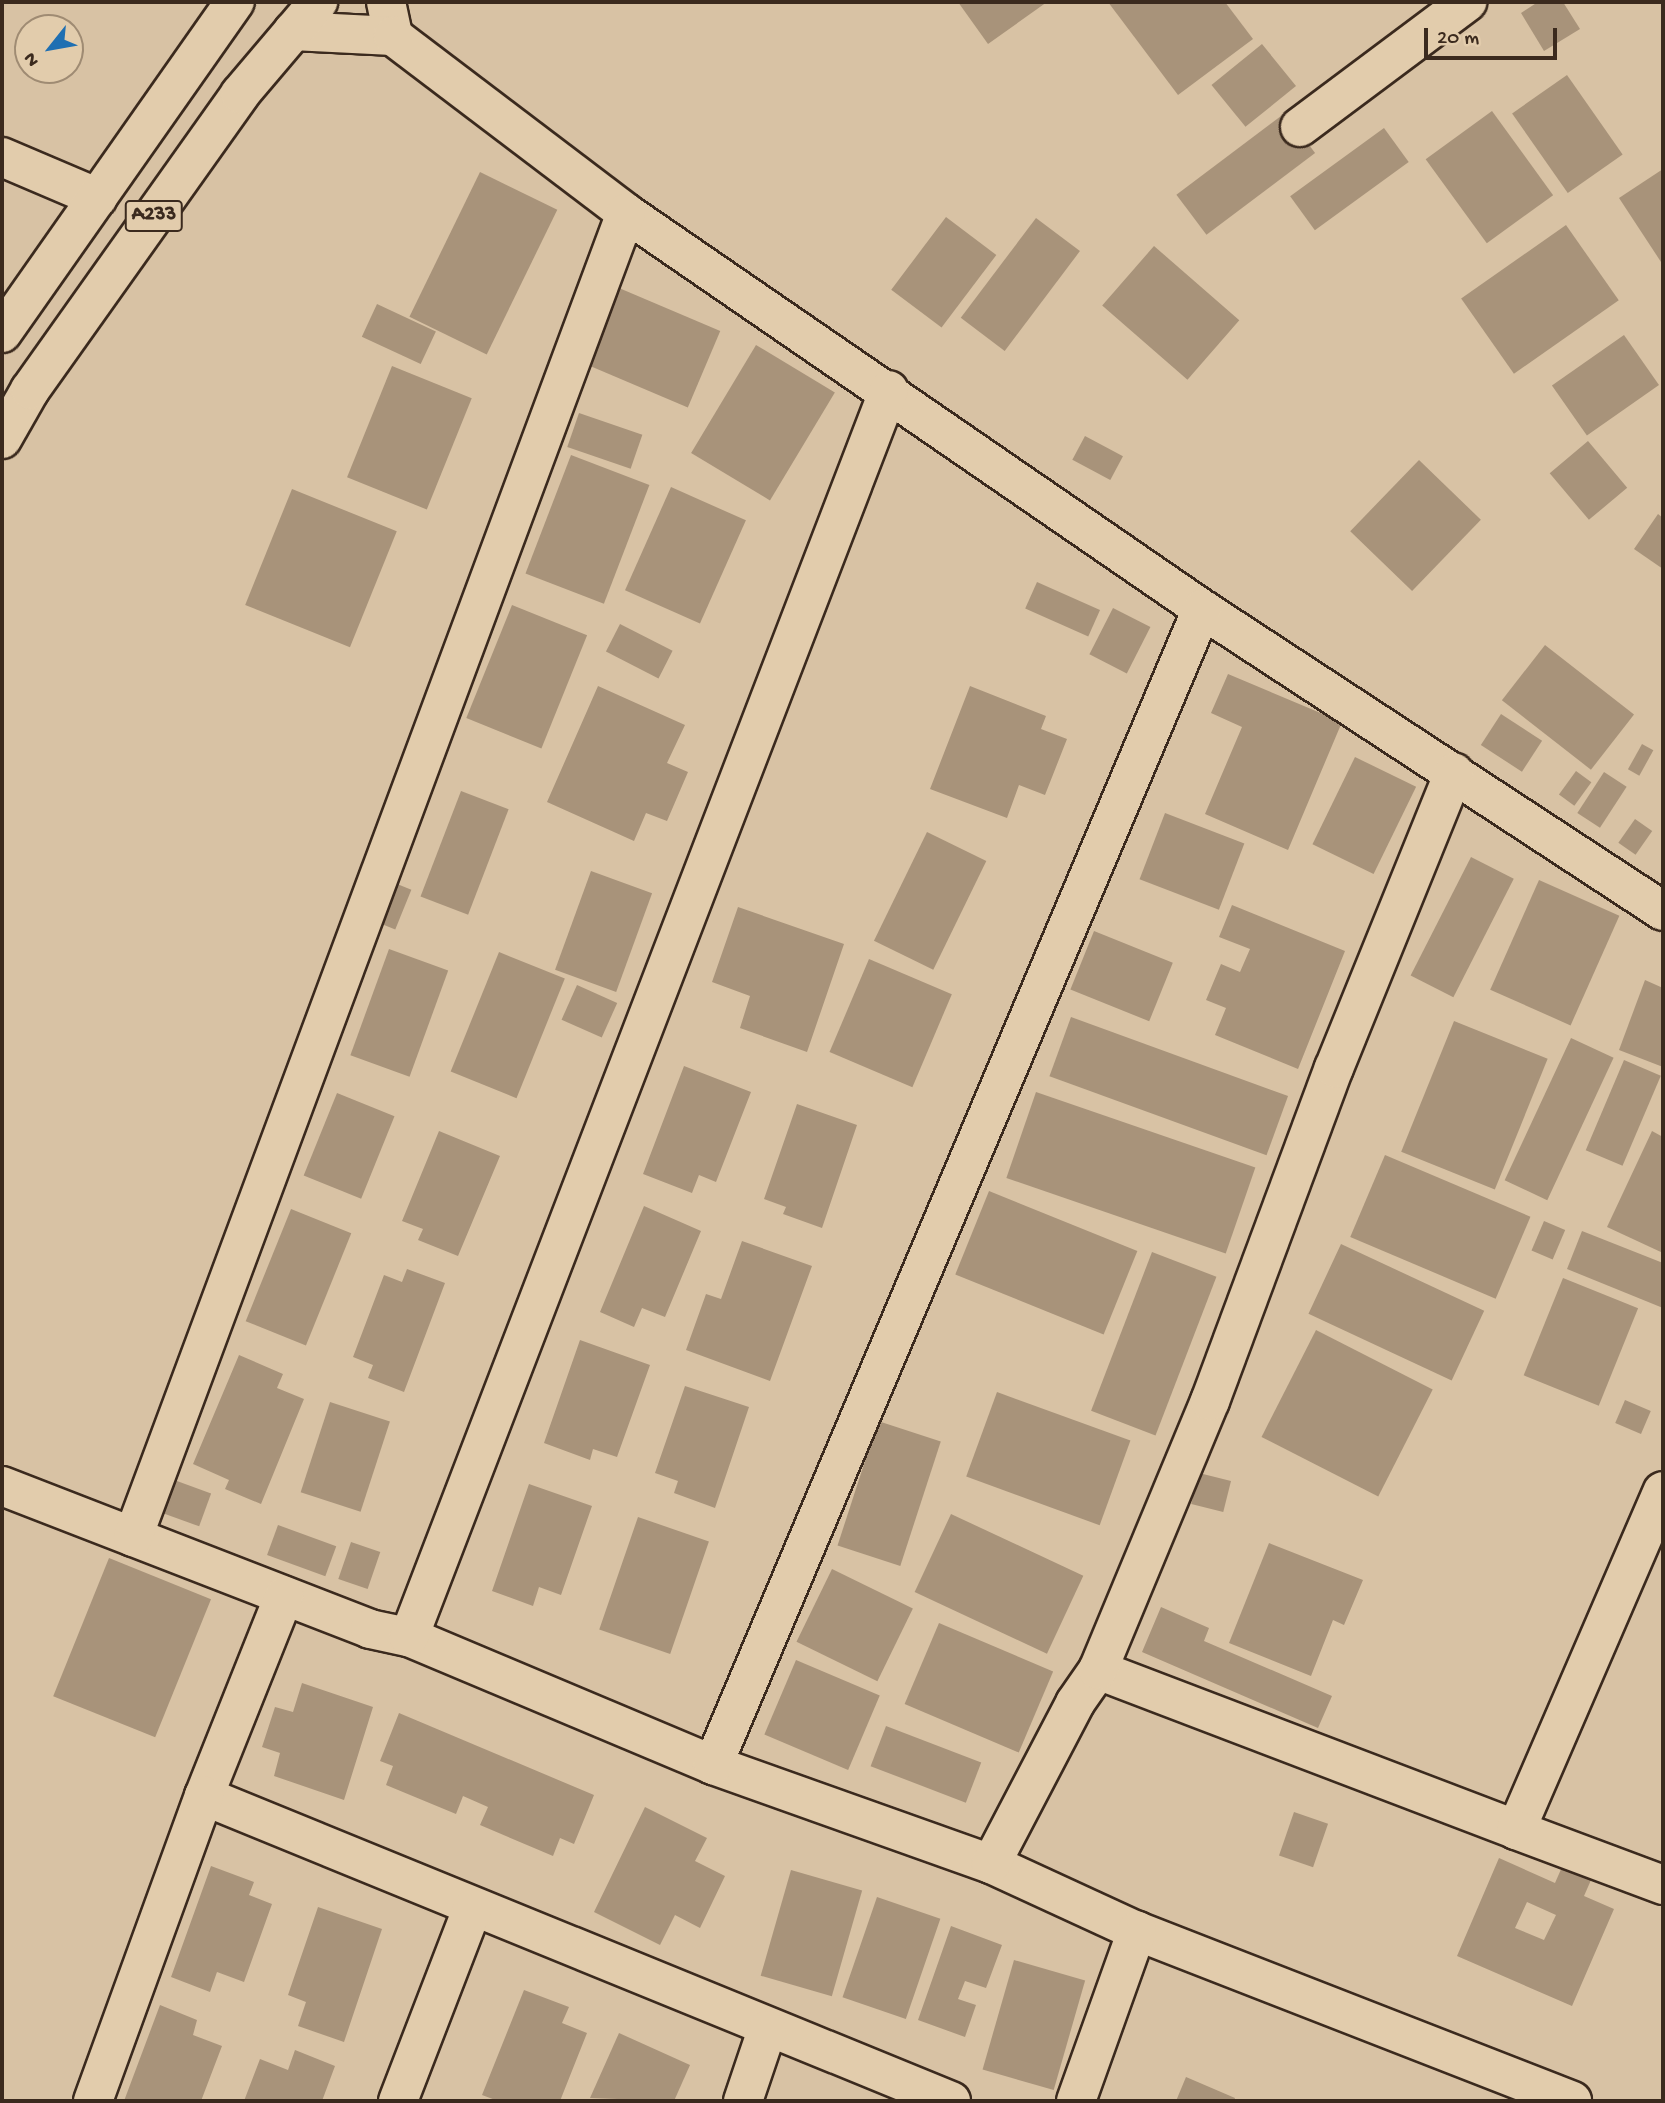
<!DOCTYPE html>
<style>
body{margin:0}
#map{position:relative;width:1665px;height:2103px;overflow:hidden;background:#d8c2a4;font-family:"Gochi Hand",sans-serif}
div>[style]{position:absolute}
[style*='--x']{left:calc(var(--x)*1px);top:calc(var(--y)*1px);width:calc(var(--w)*1px);rotate:calc(var(--a)*1deg)}
.building>*{inset:0;background:#a8937a;transform-origin:0 0}
.roads{filter:drop-shadow(2px 0 #3b2a1e) drop-shadow(-2px 0 #3b2a1e) drop-shadow(0 2px #3b2a1e) drop-shadow(0 -2px #3b2a1e)}
.street>*{height:38px;margin:-19px;padding:0 19px;transform-origin:19px;border-radius:19px;background:#e2ccac}
.highway>*{height:38px;margin:-19px;padding:0 19px;transform-origin:19px;border-radius:19px;background:#e2ccac}
span{translate:-50% -50%;white-space:nowrap;text-align:center;line-height:1.15;-webkit-text-stroke:6px #e2ccac;paint-order:stroke}
.shield-label span{padding:2px 5px;background:#e2ccac;border:2px solid;border-radius:5px;-webkit-text-stroke-width:0}
.shield-label{font-size:21px;color:#3b2a1e;font-weight:700}
.frame{position:absolute;inset:0;border:4px solid #3b2a1e;pointer-events:none}
.north{position:absolute;left:14px;top:14px;width:70px;height:70px;box-sizing:border-box;background:#e2ccac;border:2px solid #9f8b73;border-radius:50%;rotate:239deg;font-size:19px;font-weight:700;line-height:28px;text-align:center;color:#3b2a1e}
.north::after{content:'';display:block;margin:auto;width:24px;height:32px;background:#1f6fb2;clip-path:polygon(50% 0,100% 100%,50% 72%,0 100%)}
.scale{position:absolute;left:1424px;top:28px;width:133px;height:32px;box-sizing:border-box;border:4px solid #3b2a1e;border-top:0;padding-left:9px;font-size:21px;line-height:24px;white-space:nowrap;color:#3b2a1e;-webkit-text-stroke:5px #e2ccac;paint-order:stroke}
</style>
<div id="map">
<div class="building">
<div style="clip-path:polygon(958px 2px,1047px 2px,988px 44px)"></div>
<div style="clip-path:polygon(1108px 2px,1225px 2px,1253px 39px,1178px 95px)"></div>
<div style="clip-path:polygon(1538px 2px,1563px 2px,1580px 29px,1544px 51px,1521px 13px)"></div>
<div style="left:1262px;top:44px;width:54px;height:65px;rotate:51deg"></div>
<div style="left:1567px;top:75px;width:97px;height:67px;rotate:55deg"></div>
<div style="left:1492px;top:111px;width:104px;height:82px;rotate:54deg"></div>
<div style="left:1285px;top:113px;width:50px;height:136px;rotate:53deg"></div>
<div style="left:1384px;top:128px;width:42px;height:116px;rotate:54deg"></div>
<div style="clip-path:polygon(1663px 169px,1663px 265px,1619px 198px)"></div>
<div style="left:480px;top:172px;width:86px;height:161px;rotate:26deg"></div>
<div style="left:946px;top:217px;width:63px;height:91px;rotate:37deg"></div>
<div style="left:1036px;top:218px;width:55px;height:125px;rotate:37deg"></div>
<div style="left:1566px;top:225px;width:92px;height:128px;rotate:55deg"></div>
<div style="left:1154px;top:246px;width:113px;height:79px;rotate:41deg"></div>
<div style="left:619px;top:288px;width:110px;height:83px;rotate:23deg"></div>
<div style="left:377px;top:304px;width:65px;height:36px;rotate:25deg"></div>
<div style="left:1624px;top:335px;width:61px;height:88px;rotate:55deg"></div>
<div style="left:756px;top:345px;width:92px;height:126px;rotate:31deg"></div>
<div style="left:392px;top:366px;width:86px;height:120px;rotate:22deg"></div>
<div style="left:579px;top:413px;width:67px;height:36px;rotate:19deg"></div>
<div style="left:1085px;top:436px;width:43px;height:27px;rotate:28deg"></div>
<div style="left:1588px;top:441px;width:61px;height:50px;rotate:50deg"></div>
<div style="left:571px;top:455px;width:84px;height:127px;rotate:21deg"></div>
<div style="left:1419px;top:460px;width:86px;height:99px;rotate:44deg"></div>
<div style="left:671px;top:487px;width:82px;height:113px;rotate:24deg"></div>
<div style="left:292px;top:489px;width:113px;height:125px;rotate:22deg"></div>
<div style="clip-path:polygon(1658px 514px,1663px 518px,1663px 569px,1634px 549px)"></div>
<div style="left:1037px;top:582px;width:69px;height:29px;rotate:24deg"></div>
<div style="left:512px;top:605px;width:81px;height:122px;rotate:22deg"></div>
<div style="left:1113px;top:608px;width:42px;height:52px;rotate:27deg"></div>
<div style="left:620px;top:624px;width:59px;height:31px;rotate:27deg"></div>
<div style="left:1545px;top:645px;width:113px;height:70px;rotate:38deg"></div>
<div style="clip-path:polygon(1228px 674px,1342px 722px,1288px 850px,1205px 814px,1242px 727px,1211px 713px)"></div>
<div style="clip-path:polygon(598px 686px,685px 725px,667px 763px,688px 772px,667px 821px,646px 813px,634px 841px,547px 802px)"></div>
<div style="clip-path:polygon(970px 686px,1046px 716px,1041px 729px,1067px 739px,1045px 795px,1019px 785px,1007px 818px,930px 789px)"></div>
<div style="left:1501px;top:714px;width:49px;height:37px;rotate:33deg"></div>
<div style="left:1642px;top:744px;width:13px;height:29px;rotate:29deg"></div>
<div style="left:1355px;top:757px;width:68px;height:97px;rotate:26deg"></div>
<div style="left:1576px;top:771px;width:19px;height:29px;rotate:36deg"></div>
<div style="left:1604px;top:772px;width:27px;height:49px;rotate:33deg"></div>
<div style="left:461px;top:791px;width:51px;height:113px;rotate:21deg"></div>
<div style="left:1165px;top:813px;width:85px;height:71px;rotate:21deg"></div>
<div style="left:1635px;top:819px;width:21px;height:29px;rotate:35deg"></div>
<div style="left:927px;top:832px;width:66px;height:121px;rotate:26deg"></div>
<div style="left:1471px;top:857px;width:48px;height:133px;rotate:27deg"></div>
<div style="left:365px;top:871px;width:50px;height:43px;rotate:22deg"></div>
<div style="left:591px;top:871px;width:65px;height:105px;rotate:20deg"></div>
<div style="left:1539px;top:880px;width:88px;height:120px;rotate:24deg"></div>
<div style="clip-path:polygon(1232px 905px,1345px 951px,1298px 1069px,1215px 1035px,1226px 1008px,1206px 1000px,1221px 964px,1240px 972px,1250px 949px,1219px 937px)"></div>
<div style="clip-path:polygon(738px 907px,844px 944px,807px 1052px,740px 1028px,750px 996px,712px 982px)"></div>
<div style="left:1094px;top:931px;width:85px;height:63px;rotate:22deg"></div>
<div style="left:389px;top:949px;width:63px;height:113px;rotate:20deg"></div>
<div style="left:499px;top:952px;width:71px;height:129px;rotate:22deg"></div>
<div style="left:869px;top:959px;width:90px;height:101px;rotate:23deg"></div>
<div style="clip-path:polygon(1645px 980px,1663px 988px,1663px 1067px,1619px 1050px)"></div>
<div style="left:577px;top:985px;width:44px;height:38px;rotate:24deg"></div>
<div style="left:1071px;top:1017px;width:231px;height:63px;rotate:20deg"></div>
<div style="left:1454px;top:1021px;width:101px;height:141px;rotate:22deg"></div>
<div style="left:1571px;top:1038px;width:47px;height:157px;rotate:25deg"></div>
<div style="left:1624px;top:1060px;width:40px;height:98px;rotate:23deg"></div>
<div style="clip-path:polygon(684px 1066px,751px 1092px,716px 1182px,699px 1175px,692px 1193px,643px 1174px)"></div>
<div style="left:1036px;top:1092px;width:232px;height:91px;rotate:19deg"></div>
<div style="left:337px;top:1093px;width:62px;height:89px;rotate:22deg"></div>
<div style="clip-path:polygon(797px 1104px,857px 1125px,822px 1228px,783px 1214px,786px 1207px,764px 1199px)"></div>
<div style="clip-path:polygon(439px 1131px,500px 1156px,458px 1256px,418px 1240px,423px 1229px,402px 1221px)"></div>
<div style="clip-path:polygon(1652px 1131px,1663px 1137px,1663px 1253px,1607px 1227px)"></div>
<div style="left:1385px;top:1155px;width:158px;height:89px;rotate:23deg"></div>
<div style="left:989px;top:1191px;width:160px;height:90px;rotate:22deg"></div>
<div style="clip-path:polygon(644px 1206px,701px 1231px,665px 1317px,642px 1308px,634px 1327px,600px 1312px)"></div>
<div style="left:291px;top:1209px;width:65px;height:121px;rotate:22deg"></div>
<div style="left:1544px;top:1221px;width:23px;height:32px;rotate:23deg"></div>
<div style="clip-path:polygon(1582px 1231px,1663px 1263px,1663px 1308px,1567px 1269px)"></div>
<div style="clip-path:polygon(742px 1241px,812px 1266px,770px 1381px,686px 1350px,706px 1294px,721px 1299px)"></div>
<div style="left:1341px;top:1244px;width:158px;height:77px;rotate:25deg"></div>
<div style="left:1152px;top:1252px;width:69px;height:170px;rotate:21deg"></div>
<div style="clip-path:polygon(407px 1269px,445px 1283px,404px 1392px,368px 1378px,373px 1365px,353px 1357px,384px 1275px,402px 1282px)"></div>
<div style="left:1563px;top:1278px;width:81px;height:105px;rotate:22deg"></div>
<div style="left:1316px;top:1330px;width:131px;height:120px;rotate:27deg"></div>
<div style="clip-path:polygon(580px 1340px,650px 1365px,617px 1457px,593px 1449px,590px 1460px,544px 1443px)"></div>
<div style="clip-path:polygon(239px 1355px,283px 1374px,277px 1388px,304px 1399px,261px 1504px,225px 1489px,229px 1480px,193px 1464px)"></div>
<div style="clip-path:polygon(685px 1386px,749px 1407px,715px 1508px,674px 1493px,678px 1481px,655px 1473px)"></div>
<div style="left:997px;top:1392px;width:142px;height:90px;rotate:20deg"></div>
<div style="left:1625px;top:1400px;width:28px;height:25px;rotate:23deg"></div>
<div style="left:330px;top:1402px;width:63px;height:95px;rotate:18deg"></div>
<div style="left:878px;top:1421px;width:66px;height:131px;rotate:18deg"></div>
<div style="left:1199px;top:1473px;width:33px;height:32px;rotate:14deg"></div>
<div style="left:166px;top:1477px;width:48px;height:35px;rotate:20deg"></div>
<div style="clip-path:polygon(529px 1484px,592px 1506px,561px 1595px,539px 1587px,533px 1606px,492px 1591px)"></div>
<div style="left:951px;top:1514px;width:146px;height:86px;rotate:25deg"></div>
<div style="left:638px;top:1517px;width:75px;height:119px;rotate:19deg"></div>
<div style="left:278px;top:1525px;width:62px;height:32px;rotate:20deg"></div>
<div style="left:351px;top:1542px;width:31px;height:39px;rotate:19deg"></div>
<div style="clip-path:polygon(1269px 1543px,1363px 1580px,1344px 1625px,1333px 1620px,1311px 1676px,1229px 1643px)"></div>
<div style="left:109px;top:1558px;width:110px;height:149px;rotate:22deg"></div>
<div style="left:832px;top:1569px;width:90px;height:81px;rotate:26deg"></div>
<div style="clip-path:polygon(1161px 1607px,1209px 1628px,1204px 1641px,1332px 1696px,1318px 1728px,1142px 1652px)"></div>
<div style="left:939px;top:1623px;width:124px;height:88px;rotate:23deg"></div>
<div style="left:796px;top:1660px;width:91px;height:81px;rotate:23deg"></div>
<div style="clip-path:polygon(302px 1683px,373px 1707px,344px 1800px,274px 1776px,280px 1753px,262px 1747px,275px 1707px,293px 1712px)"></div>
<div style="clip-path:polygon(399px 1713px,594px 1795px,574px 1844px,560px 1838px,553px 1856px,480px 1825px,488px 1807px,463px 1796px,456px 1814px,386px 1785px,393px 1766px,380px 1761px)"></div>
<div style="left:886px;top:1726px;width:102px;height:43px;rotate:21deg"></div>
<div style="clip-path:polygon(645px 1807px,707px 1838px,695px 1861px,725px 1876px,700px 1928px,675px 1915px,660px 1945px,594px 1912px)"></div>
<div style="left:1294px;top:1812px;width:36px;height:46px;rotate:19deg"></div>
<div style="clip-path:polygon(evenodd,1499px 1858px,1555px 1883px,1562px 1867px,1591px 1880px,1584px 1896px,1614px 1909px,1572px 2006px,1457px 1956px,1499px 1858px,1527px 1902px,1556px 1915px,1544px 1940px,1515px 1928px,1527px 1902px)"></div>
<div style="clip-path:polygon(211px 1866px,254px 1882px,249px 1895px,272px 1904px,244px 1982px,217px 1972px,210px 1992px,171px 1977px)"></div>
<div style="left:791px;top:1870px;width:74px;height:110px;rotate:16deg"></div>
<div style="left:877px;top:1897px;width:67px;height:106px;rotate:19deg"></div>
<div style="clip-path:polygon(318px 1907px,382px 1929px,344px 2042px,298px 2026px,306px 2002px,288px 1995px)"></div>
<div style="clip-path:polygon(951px 1926px,1002px 1945px,986px 1988px,965px 1981px,958px 1999px,976px 2005px,965px 2037px,918px 2020px)"></div>
<div style="left:1014px;top:1960px;width:74px;height:114px;rotate:16deg"></div>
<div style="clip-path:polygon(524px 1990px,569px 2007px,562px 2023px,587px 2033px,560px 2101px,498px 2101px,482px 2095px)"></div>
<div style="clip-path:polygon(160px 2005px,197px 2020px,193px 2035px,222px 2046px,201px 2101px,124px 2101px)"></div>
<div style="clip-path:polygon(619px 2033px,690px 2065px,674px 2101px,590px 2098px)"></div>
<div style="clip-path:polygon(295px 2050px,335px 2066px,322px 2101px,244px 2101px,260px 2059px,288px 2070px)"></div>
<div style="clip-path:polygon(1186px 2077px,1235px 2098px,1234px 2101px,1176px 2101px)"></div>
</div>
<div class="roads">
<div class="street">
<div style="--x:386;--y:2;--w:35;--a:78"></div>
<div style="--x:293;--y:31;--w:100;--a:2.9"></div>
<div style="--x:393;--y:36;--w:293;--a:37.2"></div>
<div style="--x:626;--y:213;--w:699;--a:34.51"></div>
<div style="--x:1202;--y:609;--w:551;--a:33.23"></div>
<div style="--x:1300;--y:127;--w:209;--a:-36.8"></div>
<div style="--x:2;--y:157;--w:104;--a:23.1"></div>
<div style="--x:2;--y:1486;--w:395;--a:21.2"></div>
<div style="--x:370;--y:1629;--w:40;--a:12"></div>
<div style="--x:409;--y:1637;--w:330;--a:22.8"></div>
<div style="--x:713;--y:1765;--w:295;--a:19.6"></div>
<div style="--x:991;--y:1864;--w:161;--a:24.7"></div>
<div style="--x:1137;--y:1931;--w:467;--a:21.3"></div>
<div style="--x:133;--y:1537;--w:1413;--a:-69.58"></div>
<div style="--x:284;--y:1596;--w:215;--a:111.8"></div>
<div style="--x:204;--y:1796;--w:807;--a:22.21"></div>
<div style="--x:409;--y:1637;--w:1336;--a:-68.95"></div>
<div style="--x:1098;--y:1670;--w:448;--a:20.9"></div>
<div style="--x:1516;--y:1830;--w:369;--a:-66.6"></div>
<div style="--x:713;--y:1765;--w:1255;--a:-67.07"></div>
<div style="--x:1516;--y:1830;--w:157;--a:20.5"></div>
<div style="--x:991;--y:1864;--w:182;--a:-62.4"></div>
<div style="--x:1075;--y:1703;--w:40;--a:-55.1"></div>
<div style="--x:1098;--y:1670;--w:291;--a:-67.4"></div>
<div style="--x:1210;--y:1401;--w:355;--a:-69.6"></div>
<div style="--x:1334;--y:1068;--w:319;--a:-67.9"></div>
<div style="--x:93;--y:2101;--w:325;--a:-70"></div>
<div style="--x:398;--y:2101;--w:206;--a:-68.9"></div>
<div style="--x:743;--y:2101;--w:75;--a:-71.3"></div>
<div style="--x:1076;--y:2101;--w:181;--a:-70.3"></div>
</div>
<div class="highway">
<div style="--x:2;--y:333;--w:405;--a:-54.9"></div>
<div style="--x:2;--y:439;--w:56;--a:-60.3"></div>
<div style="--x:30;--y:390;--w:363;--a:-54.6"></div>
<div style="--x:240;--y:94;--w:121;--a:-49.7"></div>
</div>
</div>
<div class="shield-label">
<span style="left:154px;top:216px">A233</span>
</div>
<div class="frame"></div>
<div class="north">N</div>
<div class="scale">20 m</div>
</div>
